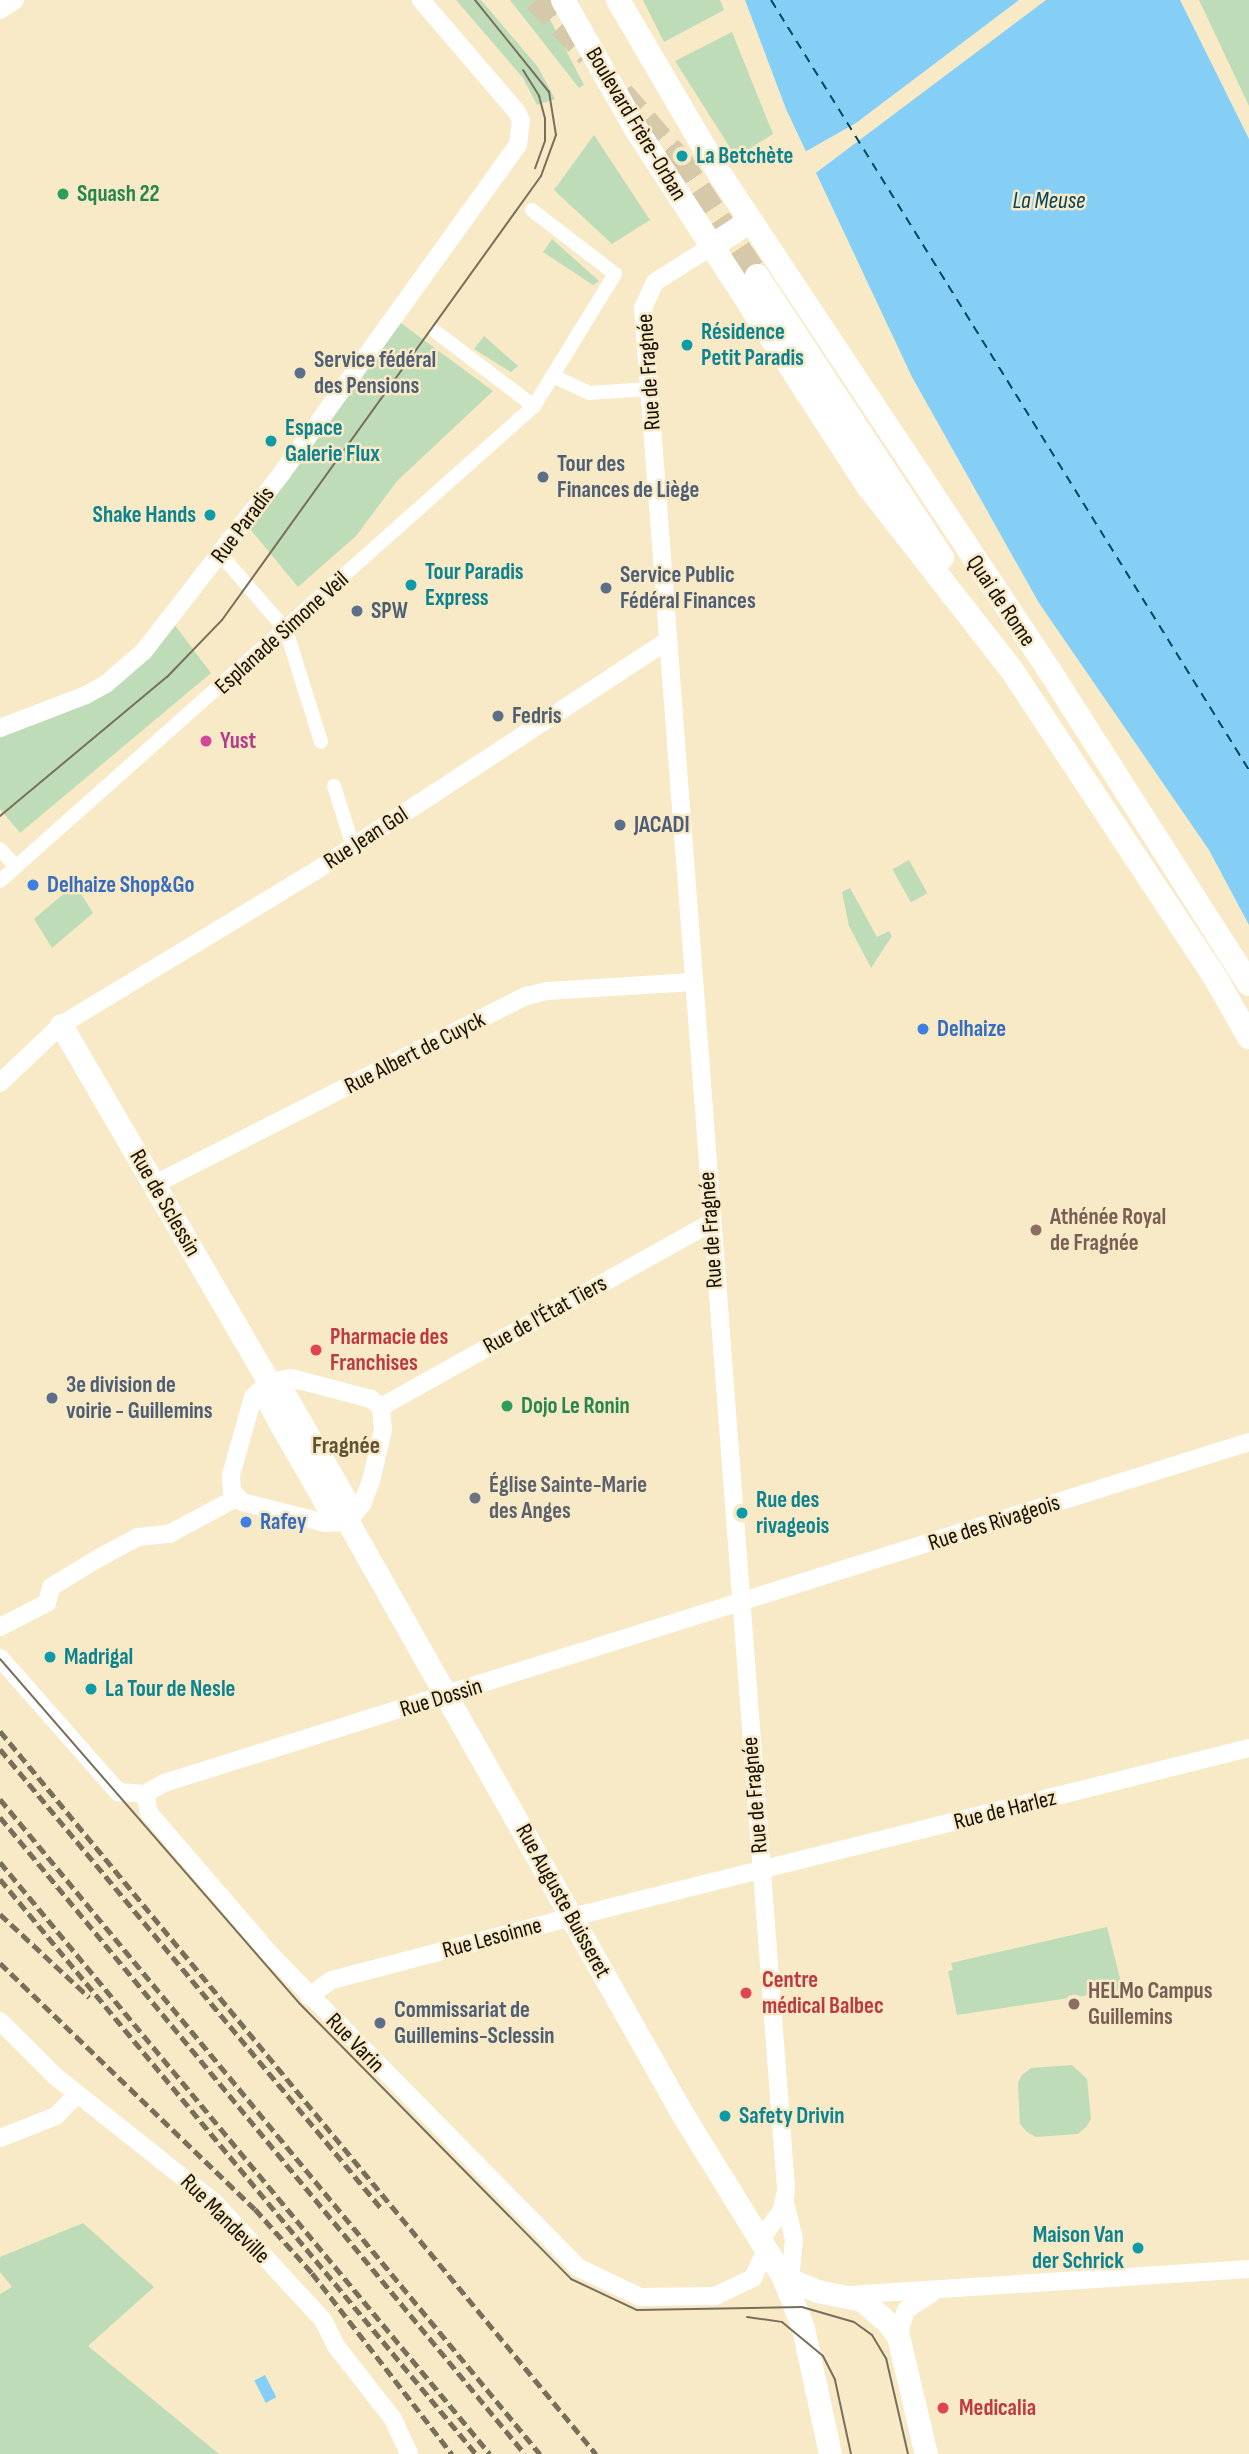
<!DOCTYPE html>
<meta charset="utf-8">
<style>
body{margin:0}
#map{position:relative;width:1249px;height:2454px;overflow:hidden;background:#f8eac7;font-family:"Sofia Sans Condensed",sans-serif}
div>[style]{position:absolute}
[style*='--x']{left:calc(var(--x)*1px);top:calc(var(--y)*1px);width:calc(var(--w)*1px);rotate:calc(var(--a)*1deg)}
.green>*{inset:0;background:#bedcb7;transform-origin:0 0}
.water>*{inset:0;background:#85cff6;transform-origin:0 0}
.pier>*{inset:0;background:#f8eac7}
.ferry>*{height:2px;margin-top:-1px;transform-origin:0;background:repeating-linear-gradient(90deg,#01435d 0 9px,transparent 0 16px)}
.secondary-tunnel>*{height:24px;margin-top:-12px;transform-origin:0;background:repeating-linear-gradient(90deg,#d6c9aa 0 24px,transparent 0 36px)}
.pedestrian>*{height:14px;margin:-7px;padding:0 7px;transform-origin:7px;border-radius:7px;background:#fff}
.minor>*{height:18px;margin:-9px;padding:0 9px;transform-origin:9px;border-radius:9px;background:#fff}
.tertiary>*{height:23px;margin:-11.5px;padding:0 11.5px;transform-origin:11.5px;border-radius:11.5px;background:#fff}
.secondary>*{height:24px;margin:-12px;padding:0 12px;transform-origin:12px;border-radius:12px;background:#fff}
.tram>*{height:2px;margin:-1px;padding:0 1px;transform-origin:1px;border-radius:1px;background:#786f5a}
.rail>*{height:5px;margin-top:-2.5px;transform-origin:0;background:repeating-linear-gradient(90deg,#786f5a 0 10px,transparent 0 15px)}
.dots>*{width:19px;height:19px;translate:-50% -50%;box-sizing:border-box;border:4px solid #f8eac7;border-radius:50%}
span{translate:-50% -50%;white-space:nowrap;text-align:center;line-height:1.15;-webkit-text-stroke:5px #f8eac7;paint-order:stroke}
.street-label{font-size:23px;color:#140f04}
.culture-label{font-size:23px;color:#0d838f;font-weight:700}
.left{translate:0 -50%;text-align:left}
.right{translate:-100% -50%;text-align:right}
.leisure-label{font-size:23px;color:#27864d;font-weight:700}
.service-label{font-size:23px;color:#4e5e75;font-weight:700}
.hotel-label{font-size:23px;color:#b23c85;font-weight:700}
.shop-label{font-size:23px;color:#366cbe;font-weight:700}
.education-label{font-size:23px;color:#785e54;font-weight:700}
.health-label{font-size:23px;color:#be3a42;font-weight:700}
.worship-label{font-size:23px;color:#5b616d;font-weight:700}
.water-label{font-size:24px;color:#01435d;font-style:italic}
.neighbourhood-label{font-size:24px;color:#5f5334;font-weight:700}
</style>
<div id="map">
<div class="green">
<div style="clip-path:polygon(456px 0,481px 0,538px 67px,555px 99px,537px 105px,523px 78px)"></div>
<div style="clip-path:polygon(510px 0,540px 0,584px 85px,579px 88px)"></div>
<div style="clip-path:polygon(643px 0,720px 0,724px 10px,664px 42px)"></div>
<div style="clip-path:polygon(1199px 0,1249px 0,1249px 106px)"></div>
<div style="clip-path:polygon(732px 32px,773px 134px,736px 157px,675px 61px)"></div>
<div style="clip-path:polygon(594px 135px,650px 220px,612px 244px,554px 190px)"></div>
<div style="clip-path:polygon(552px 239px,599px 281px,593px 285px,543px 252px)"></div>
<div style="clip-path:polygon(394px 318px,493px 391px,397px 481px,356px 536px,298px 587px,245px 523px)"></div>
<div style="clip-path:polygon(484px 336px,518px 366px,511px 372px,474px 349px)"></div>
<div style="clip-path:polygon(171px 620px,211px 673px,20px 833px,0 809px,0 728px,86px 695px)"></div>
<div style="left:909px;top:860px;width:38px;height:19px;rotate:61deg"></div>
<div style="clip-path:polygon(75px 884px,93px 913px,52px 948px,34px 919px)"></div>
<div style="clip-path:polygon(850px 888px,877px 937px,889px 931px,892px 936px,871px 968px,849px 926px,842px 892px)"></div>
<div style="clip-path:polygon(1107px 1927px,1123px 1990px,957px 2015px,948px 1971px,953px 1970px,951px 1963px)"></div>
<div style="clip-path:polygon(1072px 2065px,1087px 2079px,1091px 2119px,1087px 2126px,1078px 2134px,1036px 2137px,1027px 2132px,1020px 2124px,1018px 2083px,1022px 2075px,1031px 2068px)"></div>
<div style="clip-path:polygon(83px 2223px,154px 2287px,88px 2346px,219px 2454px,0 2454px,0 2294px,12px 2287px,0 2272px,0 2257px)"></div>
</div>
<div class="water">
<div style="clip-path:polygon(745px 0,1180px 0,1249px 139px,1249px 925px,1209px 850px,1039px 603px,912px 377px,786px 109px)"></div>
<div style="left:265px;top:2375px;width:25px;height:12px;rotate:63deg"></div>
</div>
<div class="pier">
<div style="clip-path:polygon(1019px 0,1046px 0,813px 175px,803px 153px,856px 123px)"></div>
</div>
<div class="ferry">
<div style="--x:771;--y:0;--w:906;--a:58.17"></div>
</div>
<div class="secondary-tunnel">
<div style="--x:536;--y:0;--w:76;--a:46.6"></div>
<div style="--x:622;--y:93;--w:87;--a:49.2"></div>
<div style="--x:679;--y:159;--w:141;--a:56.3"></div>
</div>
<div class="pedestrian">
<div style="--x:436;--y:332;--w:123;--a:37.1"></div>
<div style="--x:553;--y:376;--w:40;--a:25"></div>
<div style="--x:589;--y:393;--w:60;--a:-3.8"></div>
<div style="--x:221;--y:555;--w:99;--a:49.1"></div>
<div style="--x:286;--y:630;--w:117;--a:72.6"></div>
<div style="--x:334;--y:786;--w:63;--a:72.4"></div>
<div style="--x:0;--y:849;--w:24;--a:48"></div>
<div style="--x:0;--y:881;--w:715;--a:-41.65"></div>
<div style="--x:534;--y:406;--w:155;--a:-58.5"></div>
<div style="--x:615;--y:274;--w:105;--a:-142.4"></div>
</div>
<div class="minor">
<div style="--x:0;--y:10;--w:18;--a:-34"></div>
<div style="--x:712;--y:246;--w:67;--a:147.7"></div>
<div style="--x:655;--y:282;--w:29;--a:115"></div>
<div style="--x:643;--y:308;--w:1887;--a:85.65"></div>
<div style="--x:786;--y:2190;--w:20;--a:101"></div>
<div style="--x:782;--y:2210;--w:37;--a:126"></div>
<div style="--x:0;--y:728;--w:92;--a:-21"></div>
<div style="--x:86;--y:695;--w:23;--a:-29"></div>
<div style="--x:106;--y:684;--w:50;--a:-41"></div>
<div style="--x:144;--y:651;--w:225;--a:-52.2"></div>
<div style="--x:282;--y:473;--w:404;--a:-54.3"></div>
<div style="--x:518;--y:145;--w:24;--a:-83"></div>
<div style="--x:521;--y:121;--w:10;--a:-114"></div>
<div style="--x:517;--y:112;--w:148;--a:-130.6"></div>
<div style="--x:0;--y:1083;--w:84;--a:-43.6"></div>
<div style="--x:61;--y:1025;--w:296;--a:-31.2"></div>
<div style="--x:314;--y:872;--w:420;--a:-33.2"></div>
<div style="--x:153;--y:1185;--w:418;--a:-26.9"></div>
<div style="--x:526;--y:996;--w:22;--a:-13"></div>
<div style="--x:547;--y:991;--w:146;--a:-3.5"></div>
<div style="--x:291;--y:1378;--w:83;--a:14.7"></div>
<div style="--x:371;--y:1399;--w:13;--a:39"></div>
<div style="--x:381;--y:1407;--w:23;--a:85"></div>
<div style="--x:383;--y:1430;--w:52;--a:103.2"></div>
<div style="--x:371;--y:1481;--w:25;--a:111"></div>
<div style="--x:362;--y:1504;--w:23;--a:128"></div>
<div style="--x:348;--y:1522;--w:23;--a:178"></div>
<div style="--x:325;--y:1523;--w:86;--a:-165.8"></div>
<div style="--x:242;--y:1502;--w:15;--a:-132"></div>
<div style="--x:232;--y:1491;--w:16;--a:-94"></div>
<div style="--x:231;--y:1475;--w:81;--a:-74.2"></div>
<div style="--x:253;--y:1397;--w:22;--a:-43"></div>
<div style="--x:269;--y:1382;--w:22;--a:-10"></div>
<div style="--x:381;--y:1407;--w:377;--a:-29.2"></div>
<div style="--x:0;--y:1627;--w:53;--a:-27.1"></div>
<div style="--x:47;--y:1603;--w:16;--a:-76"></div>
<div style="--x:51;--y:1587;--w:54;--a:-31.3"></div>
<div style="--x:97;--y:1559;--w:47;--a:-28.2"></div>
<div style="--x:138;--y:1537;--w:31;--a:-6"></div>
<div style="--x:169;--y:1534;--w:76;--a:-28.2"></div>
<div style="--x:0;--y:1658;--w:179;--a:48.6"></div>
<div style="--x:118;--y:1792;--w:27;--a:4"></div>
<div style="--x:145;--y:1794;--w:22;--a:-30"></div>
<div style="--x:164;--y:1783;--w:1137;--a:-17.45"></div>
<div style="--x:145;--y:1794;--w:19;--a:78"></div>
<div style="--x:149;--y:1813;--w:189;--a:49.3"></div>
<div style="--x:272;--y:1956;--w:438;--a:45.5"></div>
<div style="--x:579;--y:2268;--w:68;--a:25.4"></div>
<div style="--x:640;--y:2297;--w:75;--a:-0.8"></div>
<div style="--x:715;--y:2296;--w:42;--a:-25.3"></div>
<div style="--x:753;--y:2278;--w:31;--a:-65"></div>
<div style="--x:309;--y:1996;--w:28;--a:-35"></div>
<div style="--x:332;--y:1980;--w:248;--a:-14.7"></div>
<div style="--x:572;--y:1917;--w:698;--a:-14.02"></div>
<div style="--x:0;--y:2021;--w:78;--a:45"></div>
<div style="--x:55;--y:2076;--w:204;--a:38.4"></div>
<div style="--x:215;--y:2203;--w:159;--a:47.3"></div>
<div style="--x:323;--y:2320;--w:29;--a:63"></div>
<div style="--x:336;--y:2346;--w:93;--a:52"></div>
<div style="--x:393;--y:2419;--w:38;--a:65"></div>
<div style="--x:0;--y:2138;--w:60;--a:-21.4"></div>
<div style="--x:56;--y:2116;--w:30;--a:-46"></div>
<div style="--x:785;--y:2203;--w:37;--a:76"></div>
<div style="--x:794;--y:2239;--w:41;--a:95.6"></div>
<div style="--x:848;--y:2295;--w:402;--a:-3.7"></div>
<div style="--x:898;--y:2336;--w:27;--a:-73"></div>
<div style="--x:906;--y:2310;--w:31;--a:-33"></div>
</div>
<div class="tertiary">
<div style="--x:61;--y:1025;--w:413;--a:59.8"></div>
<div style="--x:269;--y:1382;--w:17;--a:36"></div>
<div style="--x:283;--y:1392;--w:128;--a:60"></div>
<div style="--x:347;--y:1503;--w:19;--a:87"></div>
<div style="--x:348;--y:1522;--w:681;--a:60.54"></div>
<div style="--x:683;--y:2115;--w:190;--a:58.3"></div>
<div style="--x:783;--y:2277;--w:55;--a:68.6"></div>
<div style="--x:803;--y:2328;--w:129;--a:77.9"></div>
<div style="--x:269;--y:1382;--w:19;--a:93"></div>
<div style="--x:268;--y:1401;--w:27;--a:62"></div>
<div style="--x:281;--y:1425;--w:92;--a:60.1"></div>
<div style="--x:327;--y:1505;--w:27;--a:39"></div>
<div style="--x:783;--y:2277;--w:37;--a:22"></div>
<div style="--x:817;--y:2291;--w:46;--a:11.3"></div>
<div style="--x:862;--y:2300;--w:35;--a:41"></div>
<div style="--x:888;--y:2323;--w:16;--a:52"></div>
<div style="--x:898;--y:2336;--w:121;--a:76.7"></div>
</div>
<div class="secondary">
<div style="--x:563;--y:0;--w:148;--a:60.5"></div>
<div style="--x:636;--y:129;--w:426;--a:57"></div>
<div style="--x:868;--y:486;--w:232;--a:52"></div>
<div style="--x:1011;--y:669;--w:372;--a:56.5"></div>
<div style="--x:1216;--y:979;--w:67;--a:60.4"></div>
<div style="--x:618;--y:0;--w:204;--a:59.7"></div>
<div style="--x:721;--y:176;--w:593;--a:56.42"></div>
<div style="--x:1049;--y:670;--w:372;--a:57.5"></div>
<div style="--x:712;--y:246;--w:45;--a:-33.3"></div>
<div style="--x:757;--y:276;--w:337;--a:56.7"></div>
</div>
<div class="tram">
<div style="--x:523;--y:70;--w:31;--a:58"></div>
<div style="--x:539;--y:96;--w:23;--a:75"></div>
<div style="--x:545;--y:118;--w:23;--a:90"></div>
<div style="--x:545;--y:141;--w:29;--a:110"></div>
<div style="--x:0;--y:816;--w:217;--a:-39.8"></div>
<div style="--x:167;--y:677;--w:79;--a:-46"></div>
<div style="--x:222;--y:620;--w:547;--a:-54.3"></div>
<div style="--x:541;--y:176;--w:44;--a:-69.9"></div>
<div style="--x:556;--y:135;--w:44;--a:-99.2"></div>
<div style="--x:549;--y:92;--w:118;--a:-128.8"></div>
<div style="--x:0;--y:1659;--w:457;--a:49"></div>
<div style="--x:300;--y:2004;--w:386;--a:45.4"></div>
<div style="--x:571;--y:2279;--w:73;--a:25.2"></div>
<div style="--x:637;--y:2310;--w:165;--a:-1"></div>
<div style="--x:802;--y:2307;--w:54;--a:16.1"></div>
<div style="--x:854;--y:2322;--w:22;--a:36"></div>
<div style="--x:872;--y:2335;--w:27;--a:59"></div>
<div style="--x:886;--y:2358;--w:98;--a:77.1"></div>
<div style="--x:747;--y:2317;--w:35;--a:8"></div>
<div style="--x:782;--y:2322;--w:53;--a:39.7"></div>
<div style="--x:823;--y:2356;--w:27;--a:63"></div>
<div style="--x:835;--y:2380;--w:76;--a:77.8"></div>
</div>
<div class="rail">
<div style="--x:0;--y:1731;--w:937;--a:50.5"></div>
<div style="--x:0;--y:1749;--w:597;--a:50.31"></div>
<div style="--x:0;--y:1799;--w:849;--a:50.5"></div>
<div style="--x:0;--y:1817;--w:825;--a:50.51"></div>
<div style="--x:0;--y:1862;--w:768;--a:50.39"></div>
<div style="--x:0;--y:1879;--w:746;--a:50.38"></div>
<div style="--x:0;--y:1914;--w:122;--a:43"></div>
<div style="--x:0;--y:1963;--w:354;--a:44"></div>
<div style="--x:255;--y:2209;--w:86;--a:48.3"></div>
<div style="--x:312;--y:2273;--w:229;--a:52.3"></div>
</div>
<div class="dots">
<div style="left:682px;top:156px;background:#0f9aa8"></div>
<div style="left:63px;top:194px;background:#2e9e5b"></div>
<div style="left:687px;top:345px;background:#0f9aa8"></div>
<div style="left:300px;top:373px;background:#5c6f8a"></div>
<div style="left:271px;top:441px;background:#0f9aa8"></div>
<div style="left:543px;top:477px;background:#5c6f8a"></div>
<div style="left:210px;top:515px;background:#0f9aa8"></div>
<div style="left:411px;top:585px;background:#0f9aa8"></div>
<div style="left:606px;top:588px;background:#5c6f8a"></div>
<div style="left:357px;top:611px;background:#5c6f8a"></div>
<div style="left:498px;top:716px;background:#5c6f8a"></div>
<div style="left:206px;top:741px;background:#d1479c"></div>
<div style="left:620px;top:825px;background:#5c6f8a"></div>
<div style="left:33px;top:885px;background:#3f7fe0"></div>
<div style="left:923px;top:1029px;background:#3f7fe0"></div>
<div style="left:1036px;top:1230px;background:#8d6e63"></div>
<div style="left:316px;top:1350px;background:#e0444e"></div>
<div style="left:52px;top:1398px;background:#5c6f8a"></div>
<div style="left:507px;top:1406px;background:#2e9e5b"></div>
<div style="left:475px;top:1498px;background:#6b7280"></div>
<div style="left:742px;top:1513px;background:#0f9aa8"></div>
<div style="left:246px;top:1522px;background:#3f7fe0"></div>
<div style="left:50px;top:1657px;background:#0f9aa8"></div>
<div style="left:91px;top:1689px;background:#0f9aa8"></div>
<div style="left:746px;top:1993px;background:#e0444e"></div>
<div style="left:1074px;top:2004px;background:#8d6e63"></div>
<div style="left:380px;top:2023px;background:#5c6f8a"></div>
<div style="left:725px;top:2116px;background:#0f9aa8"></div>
<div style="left:1138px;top:2248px;background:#0f9aa8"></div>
<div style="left:943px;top:2408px;background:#e0444e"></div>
</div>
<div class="street-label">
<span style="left:636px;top:124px;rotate:59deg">Boulevard Frère-Orban</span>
<span style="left:649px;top:372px;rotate:-94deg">Rue de Fragnée</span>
<span style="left:243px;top:525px;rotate:-53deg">Rue Paradis</span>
<span style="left:1001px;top:601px;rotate:56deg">Quai de Rome</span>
<span style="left:282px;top:633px;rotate:-42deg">Esplanade Simone Veil</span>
<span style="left:366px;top:838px;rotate:-33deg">Rue Jean Gol</span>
<span style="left:415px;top:1053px;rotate:-27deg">Rue Albert de Cuyck</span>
<span style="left:165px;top:1203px;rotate:60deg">Rue de Sclessin</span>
<span style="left:711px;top:1230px;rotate:-94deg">Rue de Fragnée</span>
<span style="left:545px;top:1315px;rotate:-29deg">Rue de l'État Tiers</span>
<span style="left:994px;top:1523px;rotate:-18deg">Rue des Rivageois</span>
<span style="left:441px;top:1698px;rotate:-17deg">Rue Dossin</span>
<span style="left:755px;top:1795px;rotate:-95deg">Rue de Fragnée</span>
<span style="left:1005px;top:1810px;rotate:-14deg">Rue de Harlez</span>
<span style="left:563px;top:1901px;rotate:61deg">Rue Auguste Buisseret</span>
<span style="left:492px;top:1938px;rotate:-15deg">Rue Lesoinne</span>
<span style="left:355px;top:2043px;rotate:46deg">Rue Varin</span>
<span style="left:225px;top:2219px;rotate:45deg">Rue Mandeville</span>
</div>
<div class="culture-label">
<span class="left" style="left:696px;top:156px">La Betchète</span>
<span class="left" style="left:701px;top:345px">Résidence<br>Petit Paradis</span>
<span class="left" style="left:285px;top:441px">Espace<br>Galerie Flux</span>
<span class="right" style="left:196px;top:515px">Shake Hands</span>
<span class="left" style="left:425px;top:585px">Tour Paradis<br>Express</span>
<span class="left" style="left:756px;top:1513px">Rue des<br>rivageois</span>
<span class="left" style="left:64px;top:1657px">Madrigal</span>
<span class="left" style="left:105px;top:1689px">La Tour de Nesle</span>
<span class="left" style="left:739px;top:2116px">Safety Drivin</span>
<span class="right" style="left:1124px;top:2248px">Maison Van<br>der Schrick</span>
</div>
<div class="leisure-label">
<span class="left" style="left:77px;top:194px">Squash 22</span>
<span class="left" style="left:521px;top:1406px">Dojo Le Ronin</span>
</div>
<div class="service-label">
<span class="left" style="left:314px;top:373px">Service fédéral<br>des Pensions</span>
<span class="left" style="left:557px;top:477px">Tour des<br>Finances de Liège</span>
<span class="left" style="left:620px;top:588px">Service Public<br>Fédéral Finances</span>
<span class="left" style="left:371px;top:611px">SPW</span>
<span class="left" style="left:512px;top:716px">Fedris</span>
<span class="left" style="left:634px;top:825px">JACADI</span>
<span class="left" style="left:66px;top:1398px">3e division de<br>voirie - Guillemins</span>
<span class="left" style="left:394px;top:2023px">Commissariat de<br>Guillemins-Sclessin</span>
</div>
<div class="hotel-label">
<span class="left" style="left:220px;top:741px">Yust</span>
</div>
<div class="shop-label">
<span class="left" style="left:47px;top:885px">Delhaize Shop&amp;Go</span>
<span class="left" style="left:937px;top:1029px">Delhaize</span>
<span class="left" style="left:260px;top:1522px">Rafey</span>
</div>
<div class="education-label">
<span class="left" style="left:1050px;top:1230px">Athénée Royal<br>de Fragnée</span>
<span class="left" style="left:1088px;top:2004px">HELMo Campus<br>Guillemins</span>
</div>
<div class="health-label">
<span class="left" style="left:330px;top:1350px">Pharmacie des<br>Franchises</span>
<span class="left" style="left:762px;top:1993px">Centre<br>médical Balbec</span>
<span class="left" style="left:959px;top:2408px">Medicalia</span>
</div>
<div class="worship-label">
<span class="left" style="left:489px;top:1498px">Église Sainte-Marie<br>des Anges</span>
</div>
<div class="water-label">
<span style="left:1049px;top:201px">La Meuse</span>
</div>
<div class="neighbourhood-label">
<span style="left:346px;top:1446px">Fragnée</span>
</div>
</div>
